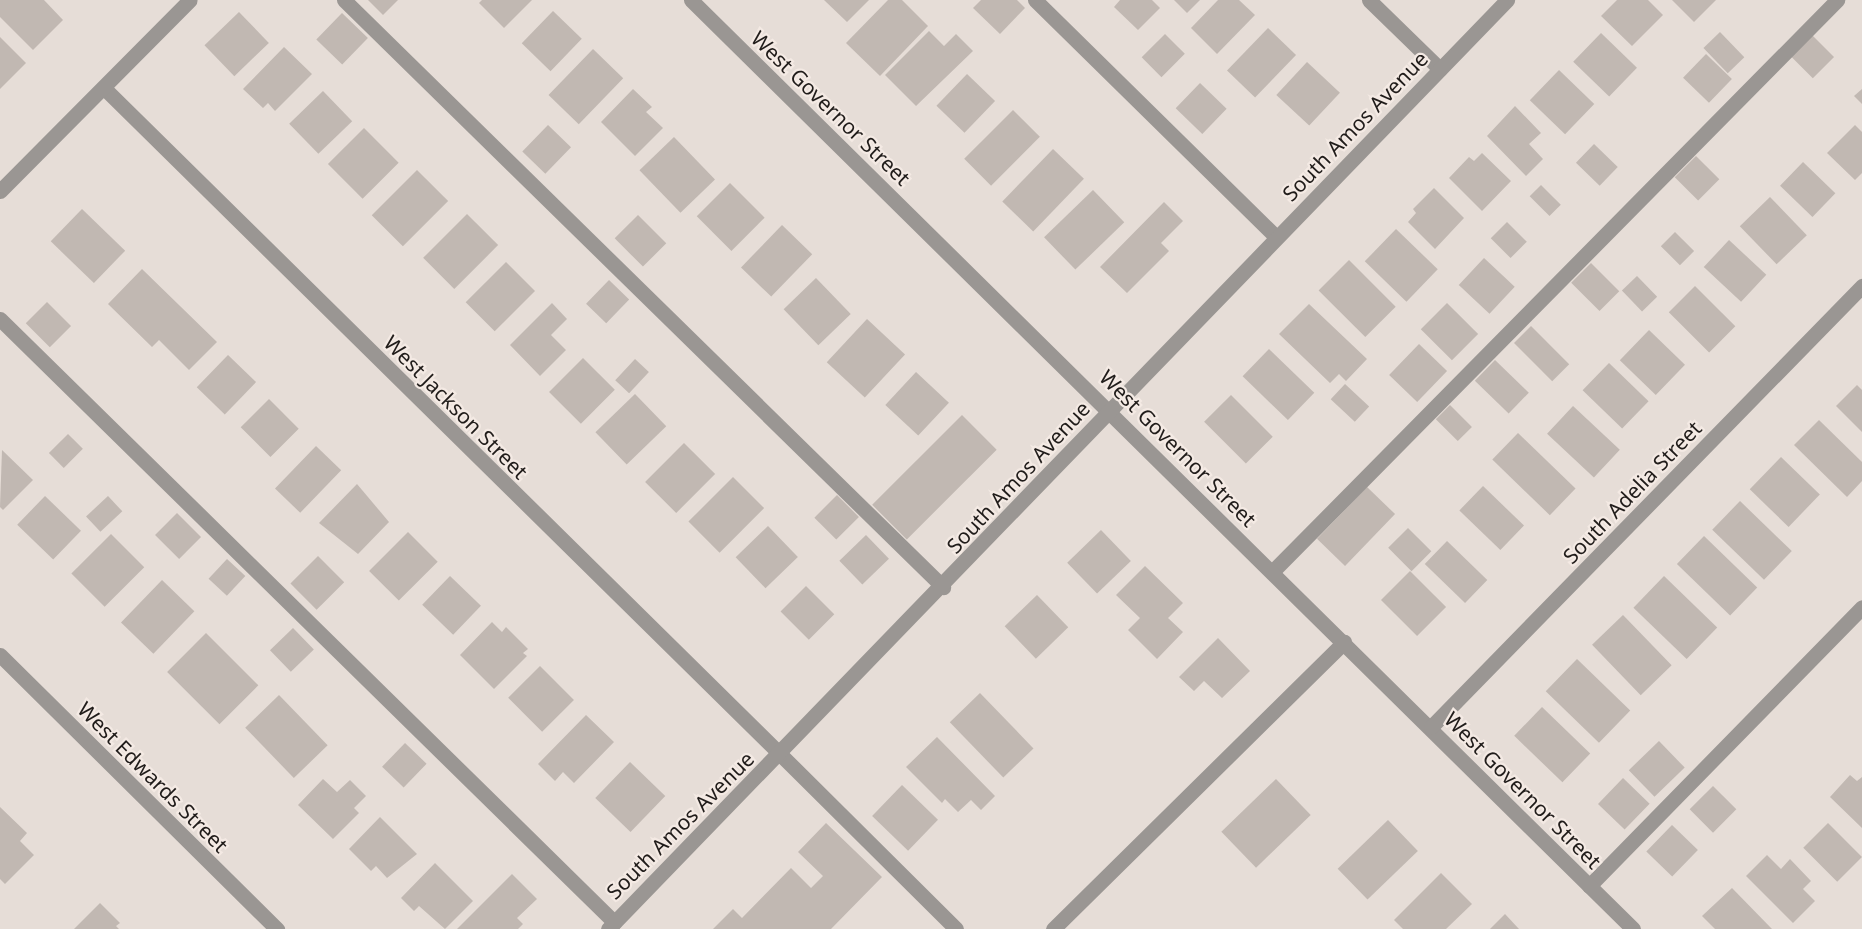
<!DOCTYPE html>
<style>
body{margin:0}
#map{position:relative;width:1862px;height:929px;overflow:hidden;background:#e6ddd7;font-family:"Noto Sans",sans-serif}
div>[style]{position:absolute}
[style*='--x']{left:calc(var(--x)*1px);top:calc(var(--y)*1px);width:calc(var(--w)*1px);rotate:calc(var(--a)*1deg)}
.building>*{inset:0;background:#c1b8b2;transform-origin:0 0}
.lane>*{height:15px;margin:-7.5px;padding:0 7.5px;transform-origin:7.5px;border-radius:7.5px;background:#9a9693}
.street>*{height:15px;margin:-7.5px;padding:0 7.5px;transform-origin:7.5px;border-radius:7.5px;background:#9a9693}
span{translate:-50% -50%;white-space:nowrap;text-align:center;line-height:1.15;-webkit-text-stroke:4.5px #f4eae4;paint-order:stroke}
.street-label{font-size:21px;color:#201c1a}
</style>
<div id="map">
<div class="building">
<div style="clip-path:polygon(0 0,44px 0,63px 20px,33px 50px,0 17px)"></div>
<div style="clip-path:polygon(368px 0,398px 0,383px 15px)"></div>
<div style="clip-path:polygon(482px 0,532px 0,504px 28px,479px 3px)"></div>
<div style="clip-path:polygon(824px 0,869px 0,847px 22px)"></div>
<div style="clip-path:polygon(888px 0,902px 0,928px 26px,880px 76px,846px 43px)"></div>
<div style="clip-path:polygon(981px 0,1017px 0,1025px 8px,1000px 34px,973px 8px)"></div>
<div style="clip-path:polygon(1120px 0,1152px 0,1160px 8px,1138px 30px,1114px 7px)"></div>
<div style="clip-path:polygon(1174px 0,1200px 0,1187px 13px)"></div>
<div style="clip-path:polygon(1218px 0,1239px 0,1255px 15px,1217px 54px,1191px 28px)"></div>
<div style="clip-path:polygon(1617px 0,1648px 0,1663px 15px,1632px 46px,1601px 16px)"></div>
<div style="clip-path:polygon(1672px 0,1716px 0,1694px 22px)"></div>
<div style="left:553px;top:11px;width:40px;height:45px;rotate:44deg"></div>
<div style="left:239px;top:12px;width:43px;height:48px;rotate:46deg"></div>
<div style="left:342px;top:13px;width:36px;height:37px;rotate:44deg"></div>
<div style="left:1268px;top:28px;width:39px;height:59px;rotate:44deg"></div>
<div style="clip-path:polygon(929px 31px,944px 46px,956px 34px,973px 51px,916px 106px,885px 75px)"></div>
<div style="left:1720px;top:32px;width:35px;height:23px;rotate:46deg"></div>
<div style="left:1601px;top:33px;width:50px;height:40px;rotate:44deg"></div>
<div style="left:1810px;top:33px;width:34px;height:30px;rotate:45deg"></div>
<div style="left:1165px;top:34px;width:28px;height:33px;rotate:45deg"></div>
<div style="clip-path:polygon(0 37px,26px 63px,0 89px)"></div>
<div style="clip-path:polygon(284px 47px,312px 74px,275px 111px,268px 103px,263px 108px,243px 89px)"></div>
<div style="left:593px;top:49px;width:42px;height:64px;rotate:44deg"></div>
<div style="left:1706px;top:54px;width:36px;height:33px;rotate:44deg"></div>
<div style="left:1307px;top:62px;width:45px;height:45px;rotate:43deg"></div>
<div style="left:1559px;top:70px;width:49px;height:42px;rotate:44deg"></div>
<div style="left:967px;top:74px;width:39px;height:44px;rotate:44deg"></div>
<div style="left:1200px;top:83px;width:37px;height:35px;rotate:44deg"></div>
<div style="clip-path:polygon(633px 89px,652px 107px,646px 112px,663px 128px,635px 156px,601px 122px)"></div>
<div style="clip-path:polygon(1862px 89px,1862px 104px,1854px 96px)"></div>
<div style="left:323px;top:91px;width:42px;height:47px;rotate:46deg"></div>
<div style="clip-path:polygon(1515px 106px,1541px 133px,1529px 144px,1543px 159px,1526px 176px,1487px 136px)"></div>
<div style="left:1013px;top:110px;width:38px;height:69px;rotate:45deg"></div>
<div style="left:548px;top:125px;width:32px;height:37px;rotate:44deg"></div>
<div style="clip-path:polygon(1855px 125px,1862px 132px,1862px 173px,1855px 180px,1827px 153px)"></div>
<div style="left:364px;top:128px;width:49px;height:51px;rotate:45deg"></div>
<div style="left:674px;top:137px;width:59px;height:48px;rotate:46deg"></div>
<div style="left:1594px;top:144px;width:33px;height:26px;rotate:44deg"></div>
<div style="left:1053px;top:149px;width:43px;height:73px;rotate:44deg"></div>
<div style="clip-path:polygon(1482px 153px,1511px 181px,1482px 211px,1449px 178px,1469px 157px,1474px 161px)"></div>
<div style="left:1696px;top:156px;width:33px;height:30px;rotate:45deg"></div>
<div style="left:1803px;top:162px;width:45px;height:33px;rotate:44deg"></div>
<div style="left:417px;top:170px;width:44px;height:64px;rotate:45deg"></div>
<div style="left:730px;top:183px;width:49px;height:47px;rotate:45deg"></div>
<div style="left:1541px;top:185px;width:28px;height:16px;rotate:45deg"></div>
<div style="clip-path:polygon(1434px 188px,1464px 218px,1435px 249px,1408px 222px,1416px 213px,1413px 209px)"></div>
<div style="left:1093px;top:190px;width:45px;height:68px;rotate:46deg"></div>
<div style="left:1770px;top:197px;width:53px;height:42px;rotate:46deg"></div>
<div style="clip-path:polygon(1164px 202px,1183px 221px,1161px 243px,1169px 251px,1127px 293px,1100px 267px)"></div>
<div style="left:82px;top:209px;width:60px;height:45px;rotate:44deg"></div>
<div style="left:467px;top:214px;width:44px;height:62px;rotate:45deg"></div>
<div style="left:638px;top:215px;width:40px;height:33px;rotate:45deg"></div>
<div style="left:1507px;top:222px;width:28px;height:23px;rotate:45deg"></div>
<div style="left:782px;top:225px;width:42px;height:59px;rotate:44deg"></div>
<div style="left:1396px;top:229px;width:58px;height:45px;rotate:44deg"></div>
<div style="left:1675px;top:232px;width:27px;height:20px;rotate:45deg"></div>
<div style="left:1729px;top:240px;width:51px;height:37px;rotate:43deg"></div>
<div style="left:1484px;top:258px;width:42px;height:37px;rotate:43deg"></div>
<div style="left:1349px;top:260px;width:66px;height:43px;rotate:45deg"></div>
<div style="left:506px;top:262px;width:41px;height:57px;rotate:45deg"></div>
<div style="left:1591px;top:263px;width:40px;height:28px;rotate:45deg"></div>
<div style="clip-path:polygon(142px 269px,217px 342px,189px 370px,159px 340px,152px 347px,108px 304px)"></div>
<div style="left:1637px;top:276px;width:29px;height:21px;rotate:46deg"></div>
<div style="left:816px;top:278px;width:50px;height:45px;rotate:46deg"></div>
<div style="left:609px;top:280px;width:28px;height:33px;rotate:44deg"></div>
<div style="left:1695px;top:286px;width:57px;height:37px;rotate:45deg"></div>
<div style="left:47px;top:302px;width:34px;height:30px;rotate:45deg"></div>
<div style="clip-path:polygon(552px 303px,567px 319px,551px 335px,566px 350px,540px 376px,510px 345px)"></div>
<div style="left:1447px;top:303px;width:44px;height:37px;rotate:45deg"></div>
<div style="clip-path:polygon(1309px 304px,1367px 359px,1346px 381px,1339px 374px,1330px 383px,1279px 334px)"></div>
<div style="left:867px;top:319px;width:52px;height:59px;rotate:43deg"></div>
<div style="left:1531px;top:326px;width:54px;height:24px;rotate:45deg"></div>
<div style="left:1649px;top:330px;width:50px;height:42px;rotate:44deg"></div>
<div style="left:1419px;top:344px;width:39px;height:43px;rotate:44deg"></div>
<div style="left:1269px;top:349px;width:63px;height:38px;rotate:44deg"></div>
<div style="left:228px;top:355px;width:39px;height:45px;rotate:44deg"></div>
<div style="left:583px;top:358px;width:45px;height:48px;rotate:45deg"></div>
<div style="left:635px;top:359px;width:19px;height:29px;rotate:43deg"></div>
<div style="left:1495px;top:360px;width:47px;height:29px;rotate:44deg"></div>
<div style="left:1609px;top:363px;width:55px;height:38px;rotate:44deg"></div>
<div style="left:916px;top:372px;width:45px;height:45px;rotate:43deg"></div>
<div style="left:1345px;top:384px;width:33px;height:21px;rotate:43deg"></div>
<div style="clip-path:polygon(1857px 385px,1862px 390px,1862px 432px,1836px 406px)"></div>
<div style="left:635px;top:394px;width:45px;height:55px;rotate:46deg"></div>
<div style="left:1231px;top:395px;width:59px;height:38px;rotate:45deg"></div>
<div style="left:269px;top:399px;width:42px;height:40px;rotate:45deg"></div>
<div style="left:1450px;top:405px;width:31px;height:20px;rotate:45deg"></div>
<div style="left:1573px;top:406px;width:64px;height:38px;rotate:43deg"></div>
<div style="left:962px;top:415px;width:49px;height:127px;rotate:45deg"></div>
<div style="clip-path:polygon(1819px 420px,1862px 462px,1862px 481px,1847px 497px,1794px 445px)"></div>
<div style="left:1518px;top:433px;width:80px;height:37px;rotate:44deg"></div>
<div style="left:68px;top:434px;width:21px;height:27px;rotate:45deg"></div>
<div style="left:684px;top:443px;width:44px;height:55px;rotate:45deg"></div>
<div style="left:316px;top:446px;width:35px;height:59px;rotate:44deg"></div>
<div style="clip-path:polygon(2px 450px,33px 480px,3px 510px,0 507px)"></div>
<div style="left:1781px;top:457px;width:54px;height:45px;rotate:44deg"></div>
<div style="left:733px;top:477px;width:44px;height:63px;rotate:45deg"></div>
<div style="clip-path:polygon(357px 484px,389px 522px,358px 554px,319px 523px)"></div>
<div style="left:1483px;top:486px;width:57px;height:34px;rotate:44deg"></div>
<div style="left:1367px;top:487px;width:39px;height:72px;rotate:44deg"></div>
<div style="left:837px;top:495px;width:31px;height:32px;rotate:45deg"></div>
<div style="left:45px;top:496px;width:50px;height:40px;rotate:44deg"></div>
<div style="left:108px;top:496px;width:21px;height:30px;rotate:47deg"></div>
<div style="left:1740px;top:501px;width:72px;height:40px;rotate:44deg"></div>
<div style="left:177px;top:513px;width:34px;height:31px;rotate:45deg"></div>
<div style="left:768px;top:526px;width:43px;height:45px;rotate:46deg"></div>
<div style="left:1408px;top:528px;width:33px;height:28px;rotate:45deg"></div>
<div style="left:1101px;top:530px;width:43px;height:47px;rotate:46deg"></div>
<div style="left:408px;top:532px;width:42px;height:55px;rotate:45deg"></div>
<div style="left:111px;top:534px;width:47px;height:56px;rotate:45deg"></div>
<div style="left:866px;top:535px;width:33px;height:37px;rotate:46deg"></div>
<div style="left:1704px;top:536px;width:74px;height:39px;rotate:44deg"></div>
<div style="left:1447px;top:541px;width:56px;height:32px;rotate:44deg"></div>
<div style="left:318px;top:556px;width:37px;height:39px;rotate:45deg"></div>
<div style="left:227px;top:559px;width:25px;height:27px;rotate:43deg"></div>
<div style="clip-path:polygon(1145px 566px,1183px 603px,1168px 618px,1183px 632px,1157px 659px,1128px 630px,1140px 618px,1116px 595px)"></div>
<div style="left:1410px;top:571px;width:51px;height:41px;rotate:45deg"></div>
<div style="left:450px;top:576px;width:43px;height:40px;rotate:44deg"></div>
<div style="left:1664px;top:576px;width:74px;height:44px;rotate:44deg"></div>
<div style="left:162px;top:580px;width:45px;height:59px;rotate:44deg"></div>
<div style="left:806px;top:586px;width:40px;height:36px;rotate:45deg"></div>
<div style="left:1037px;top:595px;width:45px;height:45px;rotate:46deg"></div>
<div style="left:1623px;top:615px;width:70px;height:43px;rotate:46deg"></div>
<div style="clip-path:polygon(492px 622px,502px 632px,506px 627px,528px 649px,523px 653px,527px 656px,494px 689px,460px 655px)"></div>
<div style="left:293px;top:628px;width:30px;height:32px;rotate:46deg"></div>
<div style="left:206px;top:633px;width:74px;height:55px;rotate:45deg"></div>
<div style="clip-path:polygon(1218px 638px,1250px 671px,1222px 698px,1204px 681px,1194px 691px,1179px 677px)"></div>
<div style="left:1577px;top:659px;width:74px;height:45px;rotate:44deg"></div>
<div style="left:540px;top:666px;width:48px;height:45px;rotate:45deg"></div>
<div style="left:980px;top:693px;width:77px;height:42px;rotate:46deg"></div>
<div style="left:279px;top:695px;width:70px;height:47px;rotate:46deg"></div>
<div style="left:1542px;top:707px;width:67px;height:40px;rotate:44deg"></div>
<div style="clip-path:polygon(586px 715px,614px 742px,574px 783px,563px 772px,555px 781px,538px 764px)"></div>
<div style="clip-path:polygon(937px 737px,995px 796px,981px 810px,971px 800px,958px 812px,945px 799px,942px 803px,906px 767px)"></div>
<div style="left:1659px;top:741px;width:37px;height:42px;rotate:46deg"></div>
<div style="left:405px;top:743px;width:30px;height:33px;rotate:44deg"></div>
<div style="left:630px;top:762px;width:49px;height:50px;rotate:44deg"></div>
<div style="clip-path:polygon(1850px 775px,1857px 781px,1862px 777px,1862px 828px,1830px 797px)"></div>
<div style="left:1623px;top:778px;width:37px;height:36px;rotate:44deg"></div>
<div style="clip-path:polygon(323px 779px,337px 792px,350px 780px,366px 796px,354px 808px,359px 813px,333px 839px,298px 805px)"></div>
<div style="left:1276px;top:779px;width:50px;height:76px;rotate:46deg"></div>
<div style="left:902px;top:785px;width:50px;height:43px;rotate:44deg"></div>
<div style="left:1713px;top:786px;width:33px;height:33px;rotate:45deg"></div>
<div style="clip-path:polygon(0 807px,27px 833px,20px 841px,34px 855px,5px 884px,0 879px)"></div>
<div style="clip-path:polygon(380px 817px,417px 854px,387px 878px,376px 866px,371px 871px,349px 849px)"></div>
<div style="left:1388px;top:820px;width:43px;height:70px;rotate:46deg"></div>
<div style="clip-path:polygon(826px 823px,882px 877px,831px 929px,713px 929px,733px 909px,742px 918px,791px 868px,811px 888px,823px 876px,798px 852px)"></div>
<div style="left:1828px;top:823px;width:48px;height:35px;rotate:45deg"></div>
<div style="left:1672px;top:825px;width:36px;height:37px;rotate:44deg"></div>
<div style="clip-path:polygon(1767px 855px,1781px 869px,1790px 859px,1811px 881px,1803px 889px,1815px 901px,1793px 923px,1746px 876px)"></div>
<div style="clip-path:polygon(435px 863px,473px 901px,445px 929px,419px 906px,414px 911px,401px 898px)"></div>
<div style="clip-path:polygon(1441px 873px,1472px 904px,1446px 929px,1403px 929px,1394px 920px)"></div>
<div style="clip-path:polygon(512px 874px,537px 899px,517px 918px,523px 924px,518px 929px,457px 929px)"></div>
<div style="clip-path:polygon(1732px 888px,1772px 929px,1715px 929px,1702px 916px)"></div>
<div style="clip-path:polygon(100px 903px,120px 923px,116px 926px,119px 929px,74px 929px)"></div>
<div style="clip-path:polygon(1505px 914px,1519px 929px,1490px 929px)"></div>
</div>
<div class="lane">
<div style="--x:344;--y:0;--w:839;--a:44.42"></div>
<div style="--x:1035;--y:0;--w:338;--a:44.5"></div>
<div style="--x:0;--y:319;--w:861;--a:44.48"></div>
<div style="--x:1273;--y:571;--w:803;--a:-45.35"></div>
<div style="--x:780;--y:754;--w:248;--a:44.8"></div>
<div style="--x:1589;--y:886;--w:390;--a:-45.6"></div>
<div style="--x:1053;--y:929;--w:409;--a:-44.6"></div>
</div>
<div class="street">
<div style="--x:691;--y:0;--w:1323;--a:44.6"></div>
<div style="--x:1369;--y:0;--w:99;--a:44.2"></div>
<div style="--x:104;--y:88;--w:949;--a:44.57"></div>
<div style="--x:0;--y:191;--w:269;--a:-45.2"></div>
<div style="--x:0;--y:655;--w:390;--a:44.7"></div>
<div style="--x:1431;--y:727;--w:617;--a:-45.66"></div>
<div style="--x:608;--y:929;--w:1293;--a:-45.94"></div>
</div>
<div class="street-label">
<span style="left:831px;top:108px;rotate:44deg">West Governor Street</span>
<span style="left:1355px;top:126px;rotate:-46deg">South Amos Avenue</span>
<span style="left:456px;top:407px;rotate:45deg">West Jackson Street</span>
<span style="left:1178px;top:448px;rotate:45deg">West Governor Street</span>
<span style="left:1018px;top:477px;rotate:-47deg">South Amos Avenue</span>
<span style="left:1632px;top:492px;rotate:-46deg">South Adelia Street</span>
<span style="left:153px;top:777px;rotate:45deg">West Edwards Street</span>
<span style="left:1523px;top:790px;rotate:45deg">West Governor Street</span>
<span style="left:680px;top:825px;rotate:-45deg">South Amos Avenue</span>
</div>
</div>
